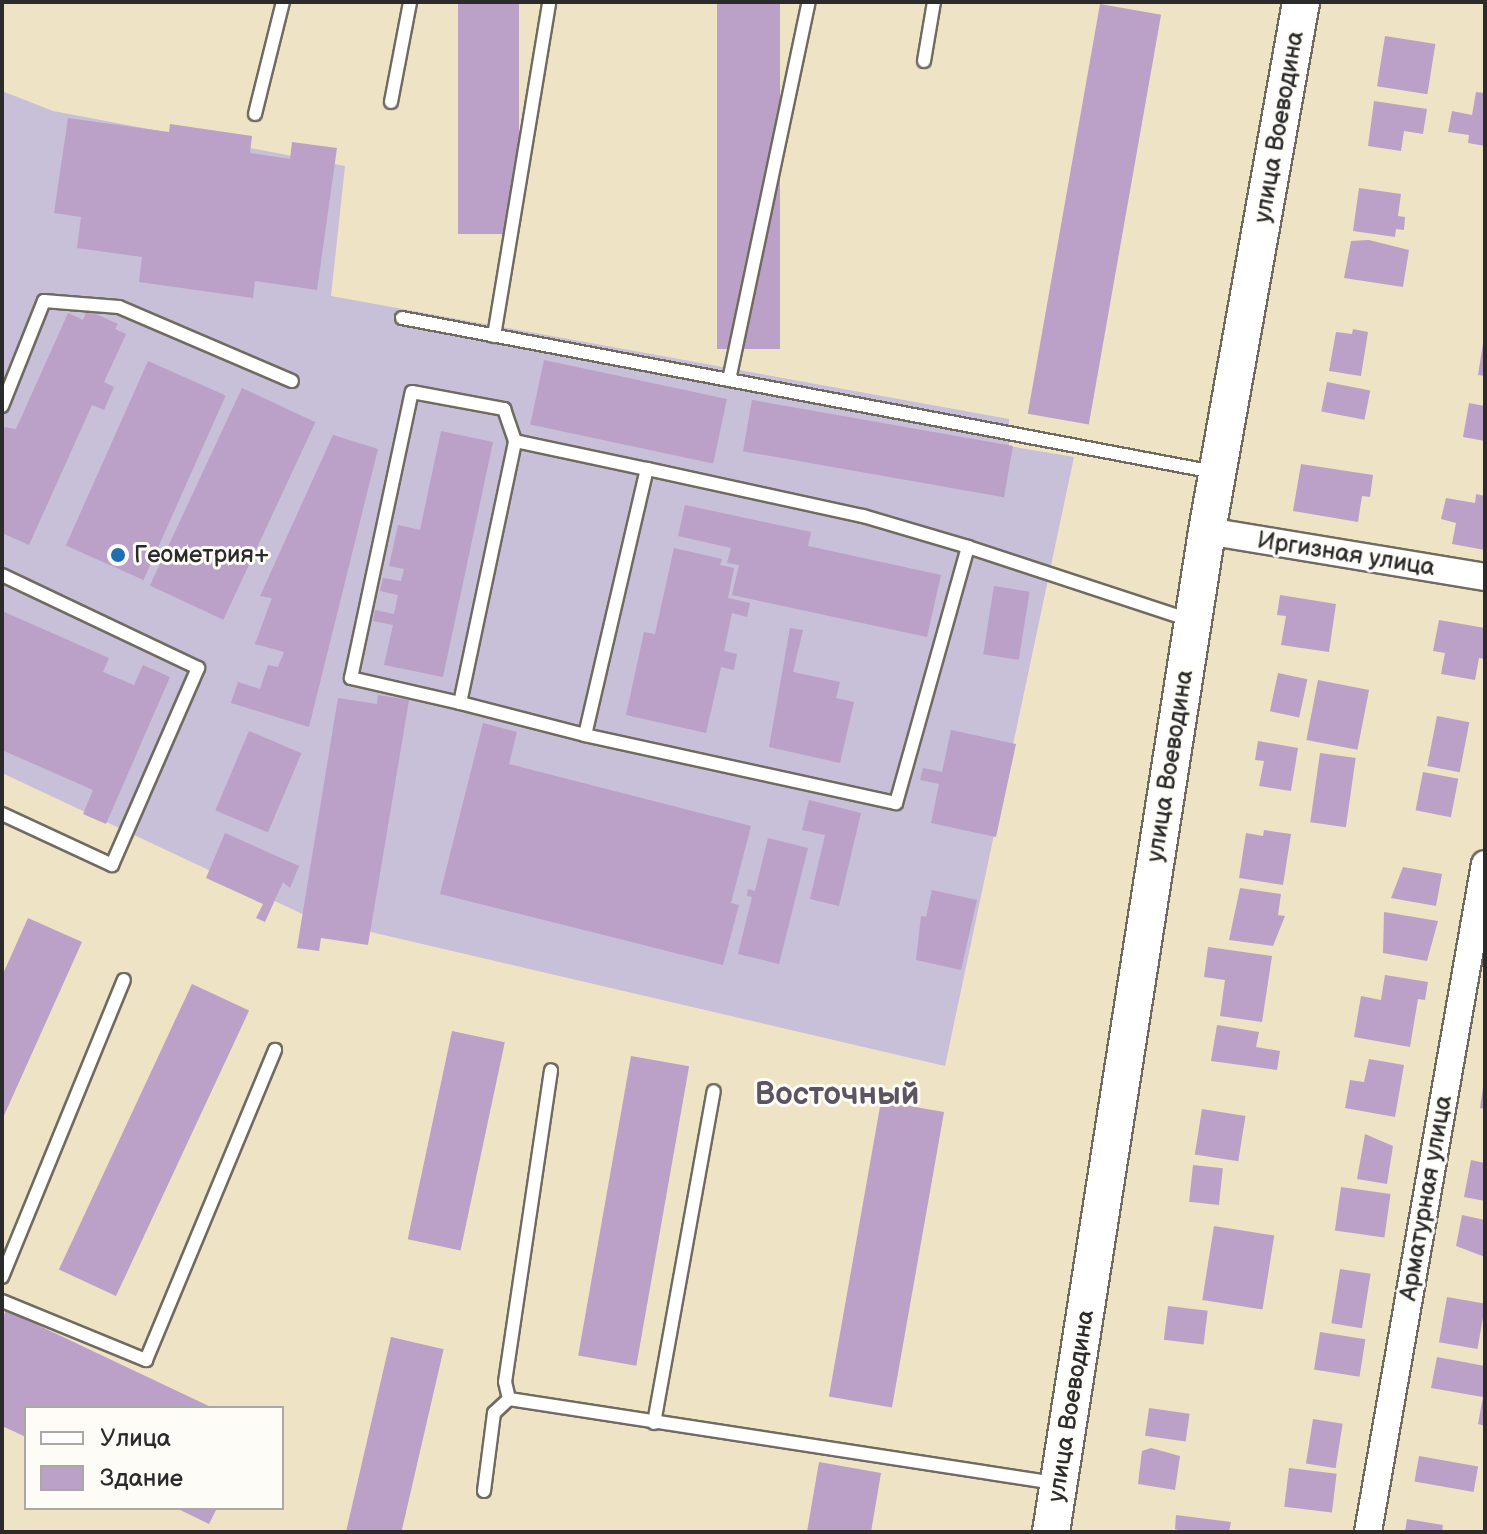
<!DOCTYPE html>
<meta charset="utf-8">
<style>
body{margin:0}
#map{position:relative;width:1487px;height:1534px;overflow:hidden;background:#efe3c5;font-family:"Balsamiq Sans",sans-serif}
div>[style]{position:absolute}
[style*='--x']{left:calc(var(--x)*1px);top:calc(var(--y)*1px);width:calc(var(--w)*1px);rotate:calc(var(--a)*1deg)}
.industrial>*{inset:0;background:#c8bfd8}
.building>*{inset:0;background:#bba0c8;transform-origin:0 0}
.roads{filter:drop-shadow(2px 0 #706b61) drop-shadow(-2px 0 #706b61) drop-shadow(0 2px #706b61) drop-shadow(0 -2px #706b61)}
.lane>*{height:12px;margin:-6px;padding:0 6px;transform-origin:6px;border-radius:6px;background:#fff}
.street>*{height:26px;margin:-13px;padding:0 13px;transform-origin:13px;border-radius:13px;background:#fff}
.secondary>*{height:36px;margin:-18px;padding:0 18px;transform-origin:18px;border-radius:18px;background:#fff}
.dots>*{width:22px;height:22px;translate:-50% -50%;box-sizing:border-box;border:4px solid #fdfcf7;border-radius:50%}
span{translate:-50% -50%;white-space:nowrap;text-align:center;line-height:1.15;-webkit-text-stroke:6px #fdfcf7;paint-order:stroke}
.street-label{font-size:24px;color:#2b2b2b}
.poi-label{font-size:24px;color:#2b2b2b}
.left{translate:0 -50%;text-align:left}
.district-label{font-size:32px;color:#5d5462;font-weight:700}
.frame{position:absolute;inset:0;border:4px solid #2b2b2b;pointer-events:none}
.legend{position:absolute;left:24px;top:1406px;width:260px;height:104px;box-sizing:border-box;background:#fdfcf7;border:2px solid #a9a8a5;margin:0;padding:10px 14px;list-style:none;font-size:24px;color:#2b2b2b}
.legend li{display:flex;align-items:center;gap:16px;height:40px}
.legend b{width:40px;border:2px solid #a9a8a5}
</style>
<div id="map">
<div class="industrial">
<div style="clip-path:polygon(2px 91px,53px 111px,345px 166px,331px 296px,1009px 419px,1009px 446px,1074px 457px,945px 1066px,311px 918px,2px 773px)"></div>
</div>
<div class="building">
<div style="left:458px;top:2px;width:61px;height:232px"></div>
<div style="left:717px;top:2px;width:63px;height:347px"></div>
<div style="left:1100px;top:4px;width:62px;height:416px;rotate:10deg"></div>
<div style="left:1385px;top:36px;width:51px;height:51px;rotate:9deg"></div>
<div style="clip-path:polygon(1476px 92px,1485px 93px,1485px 146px,1468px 143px,1469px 135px,1448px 132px,1452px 111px,1472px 115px)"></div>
<div style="clip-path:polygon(1374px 101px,1427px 109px,1423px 134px,1404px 131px,1401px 151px,1368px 146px)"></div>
<div style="clip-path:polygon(68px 118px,169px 132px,170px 124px,252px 136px,250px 153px,290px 159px,292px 142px,337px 148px,317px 290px,255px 281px,253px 298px,139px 282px,142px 257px,77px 248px,81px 217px,54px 213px)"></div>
<div style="clip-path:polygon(1359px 188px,1401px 194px,1398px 216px,1405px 217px,1404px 230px,1396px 229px,1395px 237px,1353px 231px)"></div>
<div style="clip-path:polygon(1369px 240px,1409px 250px,1403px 287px,1344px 278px,1351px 241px)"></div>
<div style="clip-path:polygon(87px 310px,118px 324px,115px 329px,126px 334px,104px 382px,114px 387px,104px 410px,92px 405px,29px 545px,2px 533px,2px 427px,16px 429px,68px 313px,83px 320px)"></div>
<div style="clip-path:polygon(1353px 329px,1368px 332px,1361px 376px,1329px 371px,1336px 332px,1352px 334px)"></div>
<div style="clip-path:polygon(1483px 343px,1485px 343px,1485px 376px,1478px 375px)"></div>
<div style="left:544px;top:360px;width:187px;height:66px;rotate:12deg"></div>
<div style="left:148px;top:361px;width:85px;height:202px;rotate:24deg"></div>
<div style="left:1327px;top:382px;width:44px;height:30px;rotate:11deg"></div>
<div style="left:242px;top:388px;width:81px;height:218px;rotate:25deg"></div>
<div style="left:752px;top:400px;width:265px;height:52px;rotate:10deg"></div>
<div style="clip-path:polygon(1469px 403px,1485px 406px,1485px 441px,1463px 437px)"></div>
<div style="clip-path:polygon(441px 431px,493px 442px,443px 677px,384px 665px,393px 625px,373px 621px,375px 610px,394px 614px,398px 595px,380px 591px,383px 578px,401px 581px,404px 569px,389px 566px,398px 525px,420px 530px)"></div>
<div style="clip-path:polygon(333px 435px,378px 449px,309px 727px,231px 703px,238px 682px,260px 689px,268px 665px,278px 667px,284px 652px,255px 644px,272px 598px,260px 596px)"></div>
<div style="clip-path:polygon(1301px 464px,1373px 475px,1370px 497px,1362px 496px,1358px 522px,1293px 511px)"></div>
<div style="clip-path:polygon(1476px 494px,1485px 496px,1485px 550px,1452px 544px,1456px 523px,1441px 519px,1446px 498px,1475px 503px)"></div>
<div style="clip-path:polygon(685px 505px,811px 532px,808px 546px,941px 575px,927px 637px,732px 595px,739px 565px,727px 563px,731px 548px,678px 536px)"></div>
<div style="clip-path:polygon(674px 548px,722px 559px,720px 565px,734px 568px,728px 598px,750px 603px,747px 617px,732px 613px,724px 651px,737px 654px,734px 670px,721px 667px,706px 733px,626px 715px,644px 632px,655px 634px)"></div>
<div style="left:994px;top:586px;width:36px;height:69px;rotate:9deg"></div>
<div style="clip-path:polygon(1280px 595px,1336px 604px,1329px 652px,1281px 645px,1286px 616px,1277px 615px)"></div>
<div style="clip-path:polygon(2px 611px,109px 658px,103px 672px,134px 685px,143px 665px,170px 677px,106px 824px,83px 814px,93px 790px,2px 750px)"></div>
<div style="clip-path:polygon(1439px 620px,1485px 628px,1485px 659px,1479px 658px,1475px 680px,1441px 674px,1445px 653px,1433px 651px)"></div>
<div style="clip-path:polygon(790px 628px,803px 630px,793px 672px,840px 682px,836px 698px,854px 702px,840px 763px,769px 747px)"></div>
<div style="left:1278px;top:673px;width:30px;height:39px;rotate:12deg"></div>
<div style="left:1318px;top:680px;width:52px;height:61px;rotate:11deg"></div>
<div style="clip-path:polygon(378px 695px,409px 700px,368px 945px,321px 938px,319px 951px,297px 948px,338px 698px,377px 704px)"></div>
<div style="left:1437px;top:716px;width:33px;height:51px;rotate:11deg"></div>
<div style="clip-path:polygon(483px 723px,517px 732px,509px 764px,751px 826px,731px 903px,739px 905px,723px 965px,440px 894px)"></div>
<div style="clip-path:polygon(951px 730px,1016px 744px,996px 837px,931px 823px,939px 784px,920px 780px,923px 768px,942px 772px)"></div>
<div style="left:249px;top:731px;width:57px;height:86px;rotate:23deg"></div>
<div style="clip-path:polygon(1258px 741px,1298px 748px,1291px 791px,1259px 786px,1264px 761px,1255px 760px)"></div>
<div style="left:1320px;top:753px;width:36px;height:70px;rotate:8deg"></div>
<div style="left:1423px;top:772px;width:36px;height:39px;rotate:11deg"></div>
<div style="clip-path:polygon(809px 800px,861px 813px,839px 906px,810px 899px,825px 835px,802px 830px)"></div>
<div style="clip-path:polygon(1264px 830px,1291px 834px,1283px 885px,1239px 878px,1246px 833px,1263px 836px)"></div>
<div style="clip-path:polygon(225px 833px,299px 866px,290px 888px,283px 882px,265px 922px,256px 918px,263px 904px,206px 878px)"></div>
<div style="clip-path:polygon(768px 838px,808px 848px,779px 964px,738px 954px,752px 897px,747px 896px,748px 889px,755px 891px)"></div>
<div style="clip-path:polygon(1403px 867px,1442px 874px,1436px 906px,1391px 898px)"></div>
<div style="clip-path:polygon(1240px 888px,1281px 894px,1278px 915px,1285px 916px,1273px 946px,1229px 940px)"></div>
<div style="clip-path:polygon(932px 890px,977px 900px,961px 970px,916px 960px,921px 916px,926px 917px)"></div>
<div style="clip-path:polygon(1384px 912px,1438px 921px,1427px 961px,1383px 953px)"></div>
<div style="clip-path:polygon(28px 918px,82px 942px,2px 1120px,2px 976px)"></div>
<div style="clip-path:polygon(1208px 947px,1272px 956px,1262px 1022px,1220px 1016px,1225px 980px,1204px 977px)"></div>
<div style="clip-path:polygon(1385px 975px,1428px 982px,1425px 1000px,1418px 999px,1410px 1047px,1354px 1037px,1361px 996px,1381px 1000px)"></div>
<div style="left:192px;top:984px;width:63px;height:315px;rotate:25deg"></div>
<div style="clip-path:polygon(1217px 1025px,1259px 1032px,1256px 1047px,1280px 1051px,1277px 1070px,1211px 1061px)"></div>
<div style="left:452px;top:1031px;width:54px;height:213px;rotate:12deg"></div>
<div style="left:631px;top:1056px;width:59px;height:304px;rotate:10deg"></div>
<div style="clip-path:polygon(1369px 1059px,1404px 1065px,1395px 1117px,1345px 1108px,1350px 1080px,1364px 1082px)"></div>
<div style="clip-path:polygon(1483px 1087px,1485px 1087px,1485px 1109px,1480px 1108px)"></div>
<div style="left:881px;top:1101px;width:64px;height:300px;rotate:10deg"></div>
<div style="left:1202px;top:1109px;width:44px;height:46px;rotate:9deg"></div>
<div style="clip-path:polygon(1365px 1134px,1393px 1146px,1387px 1184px,1357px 1179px)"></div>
<div style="clip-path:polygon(1471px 1160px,1485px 1163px,1485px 1201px,1464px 1197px)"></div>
<div style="left:1193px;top:1165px;width:30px;height:37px;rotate:6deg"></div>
<div style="left:1341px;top:1187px;width:50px;height:44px;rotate:8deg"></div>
<div style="clip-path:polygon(1462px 1215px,1485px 1220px,1485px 1257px,1456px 1246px)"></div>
<div style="left:1214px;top:1226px;width:61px;height:75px;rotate:9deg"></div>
<div style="left:1340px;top:1269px;width:31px;height:55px;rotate:9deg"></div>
<div style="left:1447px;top:1297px;width:39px;height:46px;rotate:10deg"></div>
<div style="left:1168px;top:1306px;width:40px;height:34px;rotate:7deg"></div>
<div style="clip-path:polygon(6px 1310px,213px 1408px,26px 1408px,26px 1437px,2px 1426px,2px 1319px)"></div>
<div style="left:1320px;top:1332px;width:46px;height:38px;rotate:9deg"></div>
<div style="left:391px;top:1337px;width:54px;height:199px;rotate:13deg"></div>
<div style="clip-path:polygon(1437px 1357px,1485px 1366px,1485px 1426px,1478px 1424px,1483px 1397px,1431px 1388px)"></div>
<div style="left:1149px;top:1408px;width:41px;height:28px;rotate:8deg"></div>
<div style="left:1313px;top:1419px;width:30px;height:45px;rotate:9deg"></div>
<div style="clip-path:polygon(1151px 1448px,1180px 1456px,1175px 1490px,1138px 1484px,1142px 1451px)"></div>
<div style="left:1419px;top:1456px;width:60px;height:26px;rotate:10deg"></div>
<div style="clip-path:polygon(819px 1462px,881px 1473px,871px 1532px,807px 1532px)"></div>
<div style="left:1289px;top:1468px;width:48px;height:39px;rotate:7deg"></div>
<div style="clip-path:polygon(176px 1508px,217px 1508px,209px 1524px)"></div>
<div style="clip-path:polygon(1176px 1515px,1231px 1522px,1229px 1532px,1183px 1532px,1175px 1529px)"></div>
<div style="clip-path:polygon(1407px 1519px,1443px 1525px,1442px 1532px,1405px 1532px)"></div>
</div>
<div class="roads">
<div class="lane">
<div style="--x:924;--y:61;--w:60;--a:-80.4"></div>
<div style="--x:391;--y:102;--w:102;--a:-79.2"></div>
<div style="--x:255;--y:114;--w:115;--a:-76"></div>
<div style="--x:402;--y:318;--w:826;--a:10.74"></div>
<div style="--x:494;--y:336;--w:338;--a:-80.6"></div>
<div style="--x:729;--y:380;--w:386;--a:-78.1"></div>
<div style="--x:2;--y:406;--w:113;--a:-68.2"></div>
<div style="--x:44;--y:301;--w:75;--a:4.6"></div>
<div style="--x:119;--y:307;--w:188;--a:23.2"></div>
<div style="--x:968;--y:547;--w:266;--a:105.7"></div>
<div style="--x:896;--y:803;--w:318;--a:-167.7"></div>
<div style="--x:585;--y:735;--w:273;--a:-76.9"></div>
<div style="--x:647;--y:469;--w:221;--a:12.3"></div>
<div style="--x:863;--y:516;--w:109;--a:16.4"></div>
<div style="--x:968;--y:547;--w:234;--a:18.2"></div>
<div style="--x:2;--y:575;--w:217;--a:25.4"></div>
<div style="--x:198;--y:668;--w:215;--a:113.6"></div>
<div style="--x:112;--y:865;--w:121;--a:-155.1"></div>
<div style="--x:460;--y:703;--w:112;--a:-167.1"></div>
<div style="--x:351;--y:678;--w:292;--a:-78"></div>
<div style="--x:412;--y:392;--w:94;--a:10.5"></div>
<div style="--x:504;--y:409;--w:34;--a:71"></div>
<div style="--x:585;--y:735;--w:129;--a:-165.6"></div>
<div style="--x:460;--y:703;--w:268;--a:-78.1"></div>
<div style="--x:515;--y:441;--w:135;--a:12"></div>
<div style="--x:2;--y:1277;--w:321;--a:-67.7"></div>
<div style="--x:2;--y:1301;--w:156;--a:22.3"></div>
<div style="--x:146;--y:1360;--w:336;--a:-67.4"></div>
<div style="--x:509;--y:1399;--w:17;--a:-103"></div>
<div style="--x:505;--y:1382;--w:315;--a:-81.6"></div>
<div style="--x:654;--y:1423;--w:337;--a:-79.8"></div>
<div style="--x:484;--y:1491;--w:79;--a:-82.7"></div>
<div style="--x:494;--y:1413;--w:21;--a:-43"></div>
<div style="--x:509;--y:1399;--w:552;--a:8.75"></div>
</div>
<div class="street">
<div style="--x:1207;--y:531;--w:282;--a:9.4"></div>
<div style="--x:1368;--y:1532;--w:678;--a:-80.07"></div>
</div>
<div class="secondary">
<div style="--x:1051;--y:1532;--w:1013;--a:-81.14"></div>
<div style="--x:1207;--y:531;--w:537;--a:-79.92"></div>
</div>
</div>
<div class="dots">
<div style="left:118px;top:555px;background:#1f6fb2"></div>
</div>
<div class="street-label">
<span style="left:1279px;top:127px;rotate:-80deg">улица Воеводина</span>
<span style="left:1346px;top:554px;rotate:9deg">Иргизная улица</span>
<span style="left:1170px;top:766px;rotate:-81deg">улица Воеводина</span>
<span style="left:1426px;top:1198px;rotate:-80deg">Арматурная улица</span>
<span style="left:1071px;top:1406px;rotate:-81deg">улица Воеводина</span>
</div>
<div class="poi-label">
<span class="left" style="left:134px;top:555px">Геометрия+</span>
</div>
<div class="district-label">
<span style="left:837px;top:1095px">Восточный</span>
</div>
<div class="frame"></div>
<ul class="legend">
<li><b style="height:10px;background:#fff"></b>Улица</li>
<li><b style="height:22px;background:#bba0c8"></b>Здание</li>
</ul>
</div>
